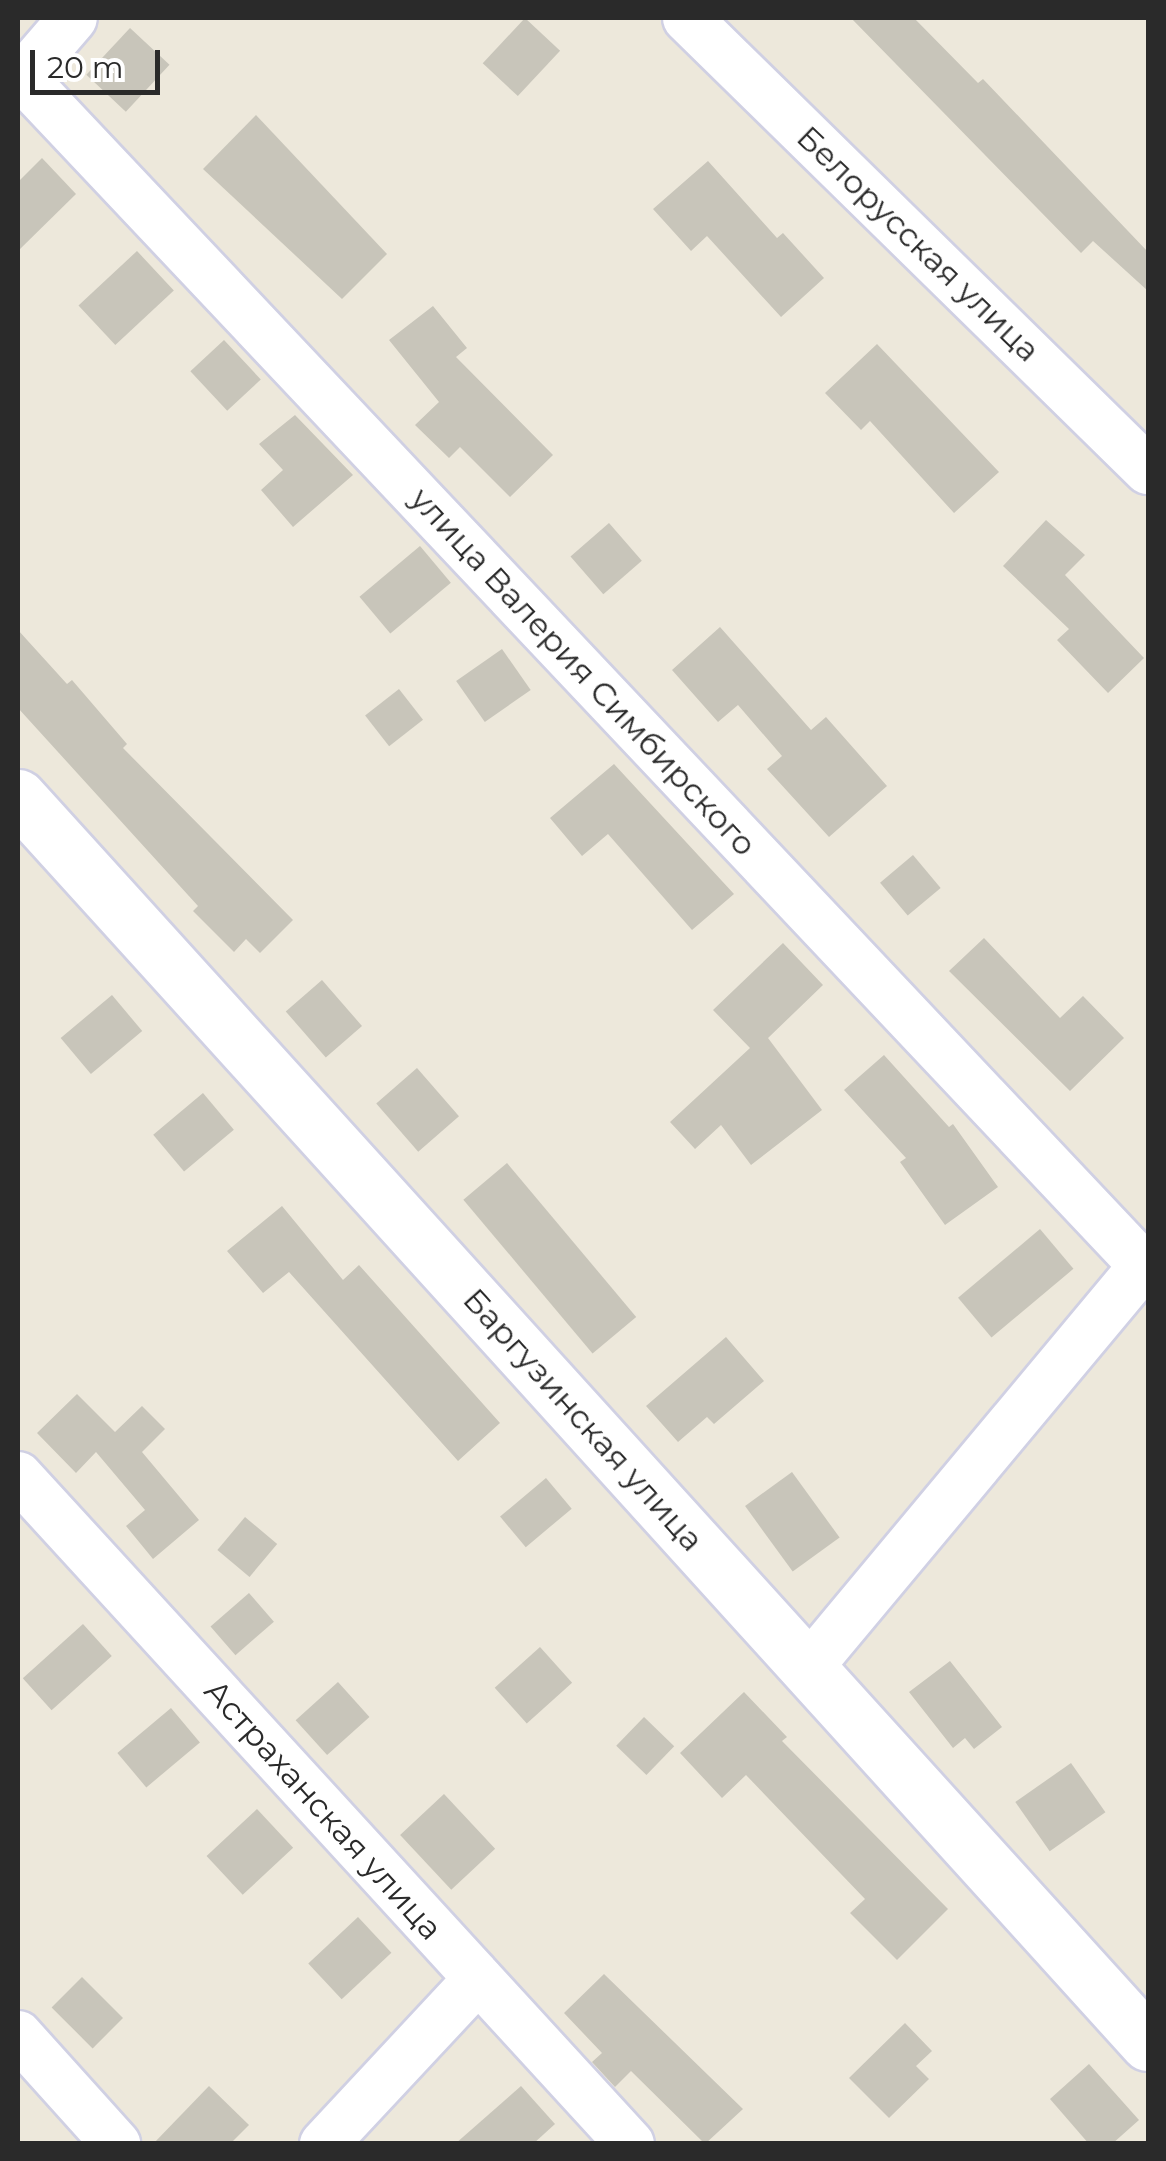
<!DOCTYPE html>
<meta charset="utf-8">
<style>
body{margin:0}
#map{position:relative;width:1166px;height:2161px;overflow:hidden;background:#ede8db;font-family:Montserrat,sans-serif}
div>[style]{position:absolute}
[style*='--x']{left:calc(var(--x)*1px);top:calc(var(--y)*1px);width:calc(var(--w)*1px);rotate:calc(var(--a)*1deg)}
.building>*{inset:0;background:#c8c5ba;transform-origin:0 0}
.roads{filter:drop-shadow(2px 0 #d0d0e3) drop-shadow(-2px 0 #d0d0e3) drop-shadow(0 2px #d0d0e3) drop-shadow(0 -2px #d0d0e3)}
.street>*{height:48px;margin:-24px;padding:0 24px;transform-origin:24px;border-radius:24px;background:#fff}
.secondary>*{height:55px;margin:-27.5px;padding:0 27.5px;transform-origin:27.5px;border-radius:27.5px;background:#fff}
span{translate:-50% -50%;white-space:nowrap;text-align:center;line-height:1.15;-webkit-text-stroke:8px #fff;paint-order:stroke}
.street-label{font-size:32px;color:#2a2a2a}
.frame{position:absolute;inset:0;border:20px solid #2a2a2a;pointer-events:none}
.scale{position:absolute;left:30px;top:50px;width:130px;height:45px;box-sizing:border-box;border:5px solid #2a2a2a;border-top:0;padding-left:12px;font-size:30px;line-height:35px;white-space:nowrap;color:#2a2a2a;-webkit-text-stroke:8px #fff;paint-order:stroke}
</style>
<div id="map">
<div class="building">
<div style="left:525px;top:18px;width:48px;height:62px;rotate:43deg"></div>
<div style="clip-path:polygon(851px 18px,914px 18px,978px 83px,983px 79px,1148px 252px,1148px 291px,1093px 241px,1081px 253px)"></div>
<div style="left:130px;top:28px;width:54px;height:64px;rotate:43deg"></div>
<div style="clip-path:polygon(256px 115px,387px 254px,342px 299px,203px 169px)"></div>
<div style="clip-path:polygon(42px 158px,76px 194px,18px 251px,18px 182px)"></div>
<div style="clip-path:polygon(708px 161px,777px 238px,783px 233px,824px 278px,781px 317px,707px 236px,691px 251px,653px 209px)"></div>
<div style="left:137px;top:251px;width:54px;height:80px;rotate:47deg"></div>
<div style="clip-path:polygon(433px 306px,467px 348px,456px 357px,553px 455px,510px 497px,460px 447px,449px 458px,415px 425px,439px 402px,389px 340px)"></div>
<div style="left:224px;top:340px;width:54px;height:46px;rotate:47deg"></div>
<div style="clip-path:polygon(877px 344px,999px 472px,954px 513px,870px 421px,861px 430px,825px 393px)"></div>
<div style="clip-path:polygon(295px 415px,353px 475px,293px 527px,261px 490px,283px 470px,259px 444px)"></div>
<div style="clip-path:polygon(1046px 520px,1085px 555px,1065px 575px,1144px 658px,1108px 693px,1057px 640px,1069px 629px,1003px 566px)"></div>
<div style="left:609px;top:523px;width:50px;height:51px;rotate:49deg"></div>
<div style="left:420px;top:546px;width:48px;height:79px;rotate:50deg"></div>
<div style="clip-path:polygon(720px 627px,811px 730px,826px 717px,887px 786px,829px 837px,767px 769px,782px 756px,738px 705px,718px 722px,672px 670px)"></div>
<div style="clip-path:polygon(18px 630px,67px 684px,72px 680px,127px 744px,123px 748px,293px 920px,260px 953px,246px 939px,234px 952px,193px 911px,198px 906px,18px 708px)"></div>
<div style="left:502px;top:649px;width:50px;height:56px;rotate:55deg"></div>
<div style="left:399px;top:689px;width:39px;height:43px;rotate:52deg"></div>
<div style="clip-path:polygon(614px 764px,734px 894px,692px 930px,608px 834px,582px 856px,550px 818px)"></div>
<div style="left:913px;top:855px;width:43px;height:43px;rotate:50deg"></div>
<div style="clip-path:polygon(984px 938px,1060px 1018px,1083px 996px,1124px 1038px,1070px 1091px,949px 971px)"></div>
<div style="clip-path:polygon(783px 943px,823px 985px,768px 1038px,822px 1110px,751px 1165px,721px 1125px,695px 1149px,670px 1122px,750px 1048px,713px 1010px)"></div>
<div style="left:322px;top:980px;width:61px;height:48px;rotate:49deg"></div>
<div style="left:112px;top:995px;width:47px;height:67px;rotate:50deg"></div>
<div style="clip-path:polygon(884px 1055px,949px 1127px,953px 1124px,998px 1187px,945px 1225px,900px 1162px,906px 1158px,844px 1090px)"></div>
<div style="left:417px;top:1068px;width:64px;height:54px;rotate:49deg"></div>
<div style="left:203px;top:1093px;width:48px;height:65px;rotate:50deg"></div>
<div style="left:507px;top:1163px;width:201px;height:57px;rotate:50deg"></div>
<div style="clip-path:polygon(282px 1206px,343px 1280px,359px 1265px,500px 1423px,458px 1461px,289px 1272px,263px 1293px,227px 1251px)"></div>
<div style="left:1040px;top:1229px;width:52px;height:107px;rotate:50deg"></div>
<div style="clip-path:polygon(726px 1337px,764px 1381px,714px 1424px,707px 1417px,678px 1442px,646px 1406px)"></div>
<div style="clip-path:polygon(77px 1394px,115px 1432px,142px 1406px,165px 1429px,142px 1452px,199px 1520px,153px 1559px,126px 1526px,145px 1510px,96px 1452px,76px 1473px,37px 1433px)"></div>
<div style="left:792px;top:1472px;width:81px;height:58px;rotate:54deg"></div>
<div style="left:546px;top:1478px;width:40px;height:60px;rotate:50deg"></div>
<div style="left:245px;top:1517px;width:42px;height:43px;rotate:40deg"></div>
<div style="left:249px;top:1593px;width:38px;height:51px;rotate:49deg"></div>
<div style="left:83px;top:1624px;width:43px;height:81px;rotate:48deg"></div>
<div style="left:540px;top:1647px;width:48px;height:61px;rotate:48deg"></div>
<div style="clip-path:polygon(950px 1661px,1002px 1727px,974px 1749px,965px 1738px,953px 1748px,909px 1692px)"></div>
<div style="left:338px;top:1682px;width:47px;height:57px;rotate:48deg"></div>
<div style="clip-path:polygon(744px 1692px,787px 1737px,782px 1741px,948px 1909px,897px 1960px,850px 1913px,865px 1899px,746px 1775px,722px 1798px,680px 1753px)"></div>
<div style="left:171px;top:1708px;width:45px;height:70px;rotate:50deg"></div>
<div style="left:644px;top:1717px;width:42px;height:40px;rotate:44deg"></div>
<div style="left:1071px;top:1763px;width:60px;height:68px;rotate:55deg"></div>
<div style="left:444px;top:1794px;width:75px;height:60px;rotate:47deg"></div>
<div style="left:257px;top:1809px;width:53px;height:69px;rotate:47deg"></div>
<div style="left:358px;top:1917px;width:49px;height:68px;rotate:47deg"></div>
<div style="clip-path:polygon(604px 1974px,743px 2109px,705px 2144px,631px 2071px,615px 2087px,592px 2062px,602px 2053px,564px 2013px)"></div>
<div style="left:82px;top:1977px;width:58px;height:43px;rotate:45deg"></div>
<div style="clip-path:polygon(905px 2023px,932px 2051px,916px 2066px,929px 2079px,889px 2118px,849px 2078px)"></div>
<div style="clip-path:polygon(1089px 2064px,1139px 2120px,1112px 2144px,1089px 2144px,1050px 2099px)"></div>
<div style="clip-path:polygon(209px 2086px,249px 2125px,230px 2144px,153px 2144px)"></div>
<div style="clip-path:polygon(521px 2086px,555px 2124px,533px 2144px,455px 2144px)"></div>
</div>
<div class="roads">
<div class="street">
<div style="--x:687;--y:18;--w:646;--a:44.44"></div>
<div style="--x:18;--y:73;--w:1647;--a:46.67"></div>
<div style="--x:18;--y:82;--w:84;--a:-49.3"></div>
<div style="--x:18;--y:1476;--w:906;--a:47.51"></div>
<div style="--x:808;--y:1668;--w:523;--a:-50.19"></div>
<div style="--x:18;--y:2035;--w:147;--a:48"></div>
<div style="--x:324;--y:2144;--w:226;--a:-47"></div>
</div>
<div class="secondary">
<div style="--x:18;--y:797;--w:1682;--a:47.8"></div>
</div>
</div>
<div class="street-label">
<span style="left:918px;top:244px;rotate:44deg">Белорусская улица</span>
<span style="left:583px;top:672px;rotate:47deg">улица Валерия Симбирского</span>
<span style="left:583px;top:1420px;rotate:48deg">Баргузинская улица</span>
<span style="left:323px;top:1810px;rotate:48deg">Астраханская улица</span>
</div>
<div class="frame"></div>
<div class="scale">20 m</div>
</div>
